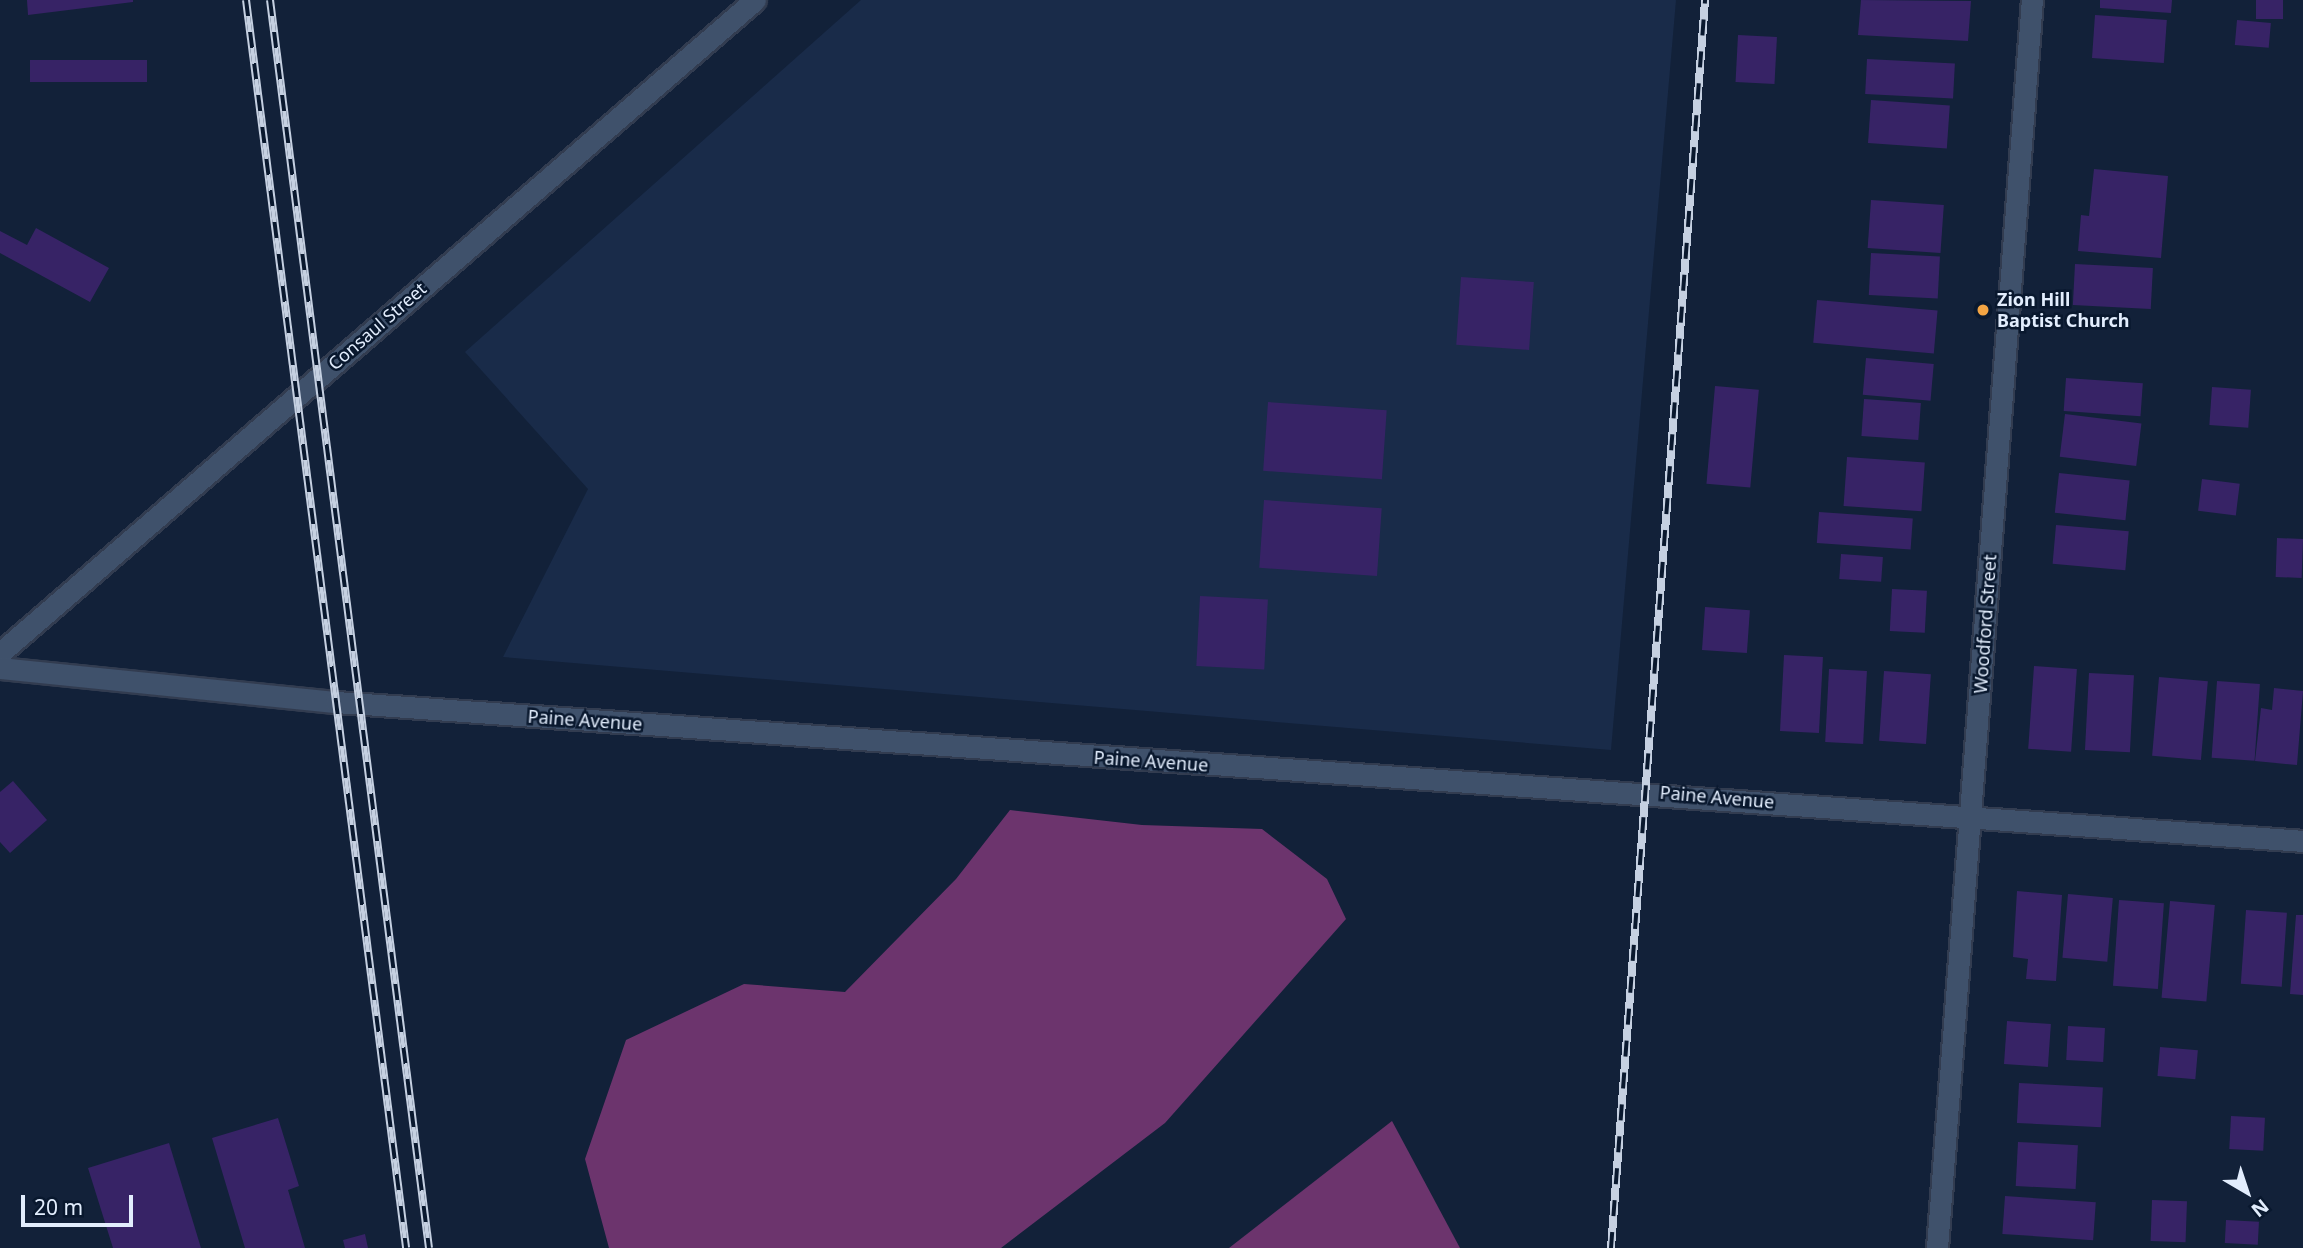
<!DOCTYPE html>
<style>
body{margin:0}
#map{position:relative;width:2303px;height:1248px;overflow:hidden;background:#122139;font-family:"Noto Sans",sans-serif}
div>[style]{position:absolute}
[style*='--x']{left:calc(var(--x)*1px);top:calc(var(--y)*1px);width:calc(var(--w)*1px);rotate:calc(var(--a)*1deg)}
.built>*{inset:0;background:#192b49}
.forest>*{inset:0;background:#6c346d}
.building>*{inset:0;background:#372366;transform-origin:0 0}
.roads{filter:drop-shadow(2px 0 #323c50) drop-shadow(-2px 0 #323c50) drop-shadow(0 2px #323c50) drop-shadow(0 -2px #323c50)}
.minor>*{height:21px;margin:-10.5px;padding:0 10.5px;transform-origin:10.5px;border-radius:10.5px;background:#3f516b}
.rail>*{height:8px;margin-top:-4px;transform-origin:0;background:repeating-linear-gradient(90deg,#09182e 0 16px,#c5d0e1 0 32px);box-sizing:border-box;border-block:2px solid #c5d0e1}
.dots>*{width:19px;height:19px;translate:-50% -50%;box-sizing:border-box;border:4px solid #09182e;border-radius:50%}
span{translate:-50% -50%;white-space:nowrap;text-align:center;line-height:1.15;-webkit-text-stroke:5px #09182e;paint-order:stroke}
.poi-label{font-size:18px;color:#e2edfd;font-weight:700}
.left{translate:0 -50%;text-align:left}
.street-label{font-size:18px;color:#e2edfd}
.north{position:absolute;left:2212px;top:1157px;width:70px;height:70px;-webkit-text-stroke:5px #09182e;paint-order:stroke;rotate:141deg;font-size:19px;font-weight:700;line-height:28px;text-align:center;color:#e2edfd}
.north::after{content:'';display:block;margin:auto;width:24px;height:32px;background:#e2edfd;clip-path:polygon(50% 0,100% 100%,50% 72%,0 100%)}
.scale{position:absolute;left:21px;top:1195px;width:112px;height:32px;box-sizing:border-box;border:4px solid #e2edfd;border-top:0;padding-left:9px;font-size:21px;line-height:24px;white-space:nowrap;color:#e2edfd;-webkit-text-stroke:5px #09182e;paint-order:stroke}
</style>
<div id="map">
<div class="built">
<div style="clip-path:polygon(861px 0,1676px 0,1611px 750px,503px 657px,588px 489px,465px 352px)"></div>
</div>
<div class="forest">
<div style="clip-path:polygon(1010px 810px,1142px 825px,1262px 829px,1327px 879px,1346px 919px,1165px 1123px,1001px 1248px,609px 1248px,585px 1159px,626px 1040px,744px 984px,845px 992px,956px 879px)"></div>
<div style="clip-path:polygon(1392px 1121px,1460px 1248px,1229px 1248px)"></div>
</div>
<div class="building">
<div style="clip-path:polygon(27px 0,133px 0,133px 2px,28px 15px)"></div>
<div style="clip-path:polygon(1861px 0,1971px 1px,1968px 41px,1858px 35px)"></div>
<div style="clip-path:polygon(2100px 0,2172px 0,2171px 13px,2100px 8px)"></div>
<div style="left:2256px;top:0;width:27px;height:19px"></div>
<div style="left:2095px;top:15px;width:72px;height:43px;rotate:4deg"></div>
<div style="left:2237px;top:20px;width:34px;height:25px;rotate:5deg"></div>
<div style="left:1738px;top:35px;width:39px;height:47px;rotate:3deg"></div>
<div style="left:1867px;top:59px;width:88px;height:35px;rotate:3deg"></div>
<div style="left:30px;top:60px;width:117px;height:22px"></div>
<div style="left:1871px;top:100px;width:79px;height:43px;rotate:4deg"></div>
<div style="clip-path:polygon(2094px 169px,2168px 176px,2161px 258px,2078px 251px,2081px 215px,2089px 216px)"></div>
<div style="left:1871px;top:200px;width:73px;height:48px;rotate:4deg"></div>
<div style="clip-path:polygon(36px 228px,109px 268px,90px 302px,0 253px,0 231px,27px 245px)"></div>
<div style="left:1871px;top:253px;width:69px;height:42px;rotate:3deg"></div>
<div style="left:2075px;top:264px;width:78px;height:41px;rotate:3deg"></div>
<div style="left:1461px;top:277px;width:73px;height:68px;rotate:4deg"></div>
<div style="left:1817px;top:300px;width:121px;height:43px;rotate:5deg"></div>
<div style="left:1866px;top:358px;width:68px;height:37px;rotate:5deg"></div>
<div style="left:2066px;top:378px;width:77px;height:33px;rotate:4deg"></div>
<div style="left:1715px;top:386px;width:44px;height:98px;rotate:5deg"></div>
<div style="left:2212px;top:387px;width:39px;height:38px;rotate:4deg"></div>
<div style="left:1864px;top:399px;width:57px;height:37px;rotate:4deg"></div>
<div style="left:1268px;top:402px;width:119px;height:69px;rotate:4deg"></div>
<div style="left:2065px;top:414px;width:77px;height:43px;rotate:7deg"></div>
<div style="left:1847px;top:457px;width:78px;height:49px;rotate:4deg"></div>
<div style="left:2059px;top:473px;width:71px;height:40px;rotate:6deg"></div>
<div style="left:2202px;top:479px;width:38px;height:32px;rotate:7deg"></div>
<div style="left:1264px;top:500px;width:118px;height:68px;rotate:4deg"></div>
<div style="left:1819px;top:512px;width:94px;height:31px;rotate:4deg"></div>
<div style="left:2056px;top:525px;width:73px;height:39px;rotate:5deg"></div>
<div style="left:2277px;top:538px;width:26px;height:39px;rotate:2deg"></div>
<div style="left:1841px;top:554px;width:42px;height:25px;rotate:4deg"></div>
<div style="left:1892px;top:589px;width:35px;height:42px;rotate:3deg"></div>
<div style="left:1200px;top:596px;width:68px;height:70px;rotate:3deg"></div>
<div style="left:1705px;top:607px;width:45px;height:43px;rotate:4deg"></div>
<div style="left:1784px;top:655px;width:39px;height:76px;rotate:3deg"></div>
<div style="left:2034px;top:666px;width:43px;height:83px;rotate:4deg"></div>
<div style="left:1829px;top:669px;width:38px;height:73px;rotate:3deg"></div>
<div style="left:1884px;top:671px;width:47px;height:70px;rotate:4deg"></div>
<div style="left:2089px;top:673px;width:45px;height:77px;rotate:3deg"></div>
<div style="left:2159px;top:677px;width:49px;height:79px;rotate:5deg"></div>
<div style="left:2217px;top:681px;width:43px;height:77px;rotate:4deg"></div>
<div style="clip-path:polygon(2274px 688px,2303px 691px,2297px 765px,2255px 761px,2261px 708px,2272px 710px)"></div>
<div style="clip-path:polygon(13px 781px,47px 820px,10px 853px,0 842px,0 792px)"></div>
<div style="clip-path:polygon(2017px 891px,2062px 895px,2056px 981px,2026px 979px,2028px 959px,2013px 957px)"></div>
<div style="left:2068px;top:894px;width:45px;height:64px;rotate:5deg"></div>
<div style="left:2119px;top:900px;width:45px;height:86px;rotate:4deg"></div>
<div style="left:2170px;top:901px;width:45px;height:97px;rotate:5deg"></div>
<div style="left:2246px;top:910px;width:41px;height:74px;rotate:4deg"></div>
<div style="clip-path:polygon(2296px 915px,2303px 915px,2303px 995px,2290px 994px)"></div>
<div style="left:2007px;top:1021px;width:44px;height:43px;rotate:4deg"></div>
<div style="left:2068px;top:1026px;width:37px;height:34px;rotate:3deg"></div>
<div style="left:2160px;top:1047px;width:38px;height:29px;rotate:5deg"></div>
<div style="left:2019px;top:1083px;width:84px;height:40px;rotate:3deg"></div>
<div style="left:2231px;top:1116px;width:34px;height:33px;rotate:3deg"></div>
<div style="clip-path:polygon(278px 1118px,299px 1186px,288px 1190px,305px 1248px,245px 1248px,212px 1138px)"></div>
<div style="left:2018px;top:1142px;width:60px;height:44px;rotate:3deg"></div>
<div style="clip-path:polygon(169px 1143px,201px 1248px,113px 1248px,88px 1168px)"></div>
<div style="left:2005px;top:1196px;width:91px;height:38px;rotate:4deg"></div>
<div style="left:2152px;top:1200px;width:35px;height:41px;rotate:2deg"></div>
<div style="left:2226px;top:1220px;width:33px;height:23px;rotate:3deg"></div>
<div style="clip-path:polygon(365px 1234px,368px 1248px,345px 1248px,343px 1240px)"></div>
</div>
<div class="roads">
<div class="minor">
<div style="--x:0;--y:653;--w:998;--a:-40.86"></div>
<div style="--x:0;--y:668;--w:338;--a:5.8"></div>
<div style="--x:336;--y:702;--w:1972;--a:4.04"></div>
<div style="--x:1937;--y:1248;--w:1252;--a:-85.65"></div>
</div>
</div>
<div class="rail">
<div style="--x:246;--y:0;--w:1258;--a:82.69"></div>
<div style="--x:270;--y:0;--w:1258;--a:82.74"></div>
<div style="--x:1611;--y:1248;--w:1252;--a:-85.69"></div>
</div>
<div class="dots">
<div style="left:1983px;top:310px;background:#f3a443"></div>
</div>
<div class="poi-label">
<span class="left" style="left:1997px;top:310px">Zion Hill<br>Baptist Church</span>
</div>
<div class="street-label">
<span style="left:377px;top:326px;rotate:-41deg">Consaul Street</span>
<span style="left:1985px;top:624px;rotate:-86deg">Woodford Street</span>
<span style="left:585px;top:720px;rotate:4deg">Paine Avenue</span>
<span style="left:1151px;top:761px;rotate:4deg">Paine Avenue</span>
<span style="left:1717px;top:797px;rotate:5deg">Paine Avenue</span>
</div>
<div class="north">N</div>
<div class="scale">20 m</div>
</div>
